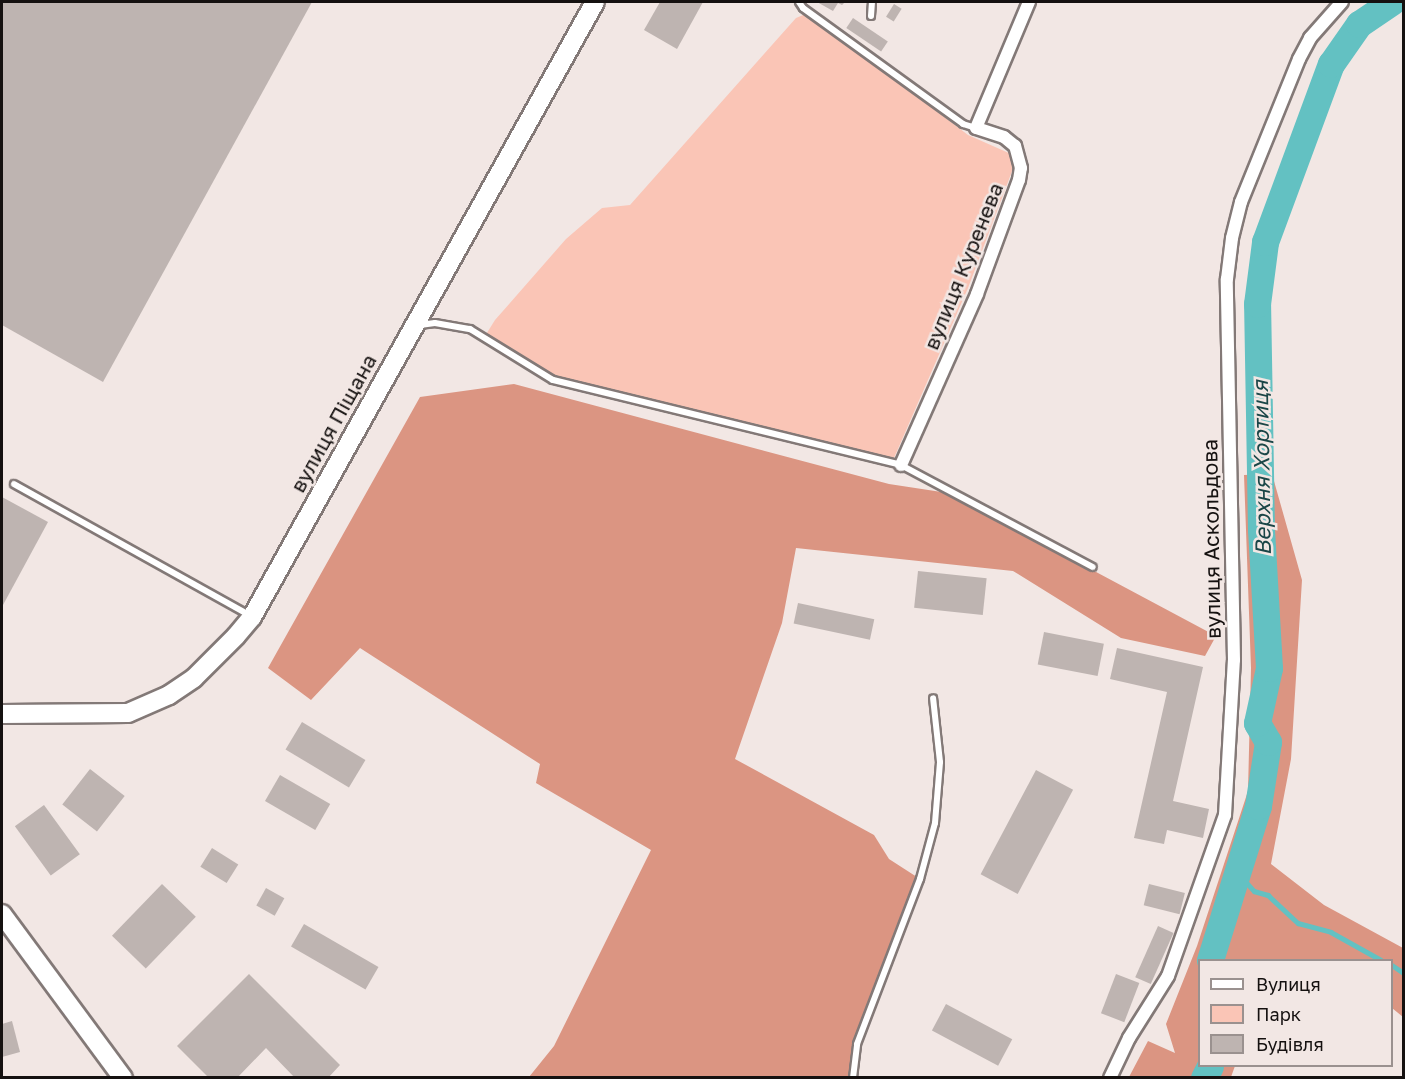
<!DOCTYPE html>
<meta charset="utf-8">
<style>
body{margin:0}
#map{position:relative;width:1405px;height:1079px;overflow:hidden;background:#f2e7e4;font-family:"Golos Text",sans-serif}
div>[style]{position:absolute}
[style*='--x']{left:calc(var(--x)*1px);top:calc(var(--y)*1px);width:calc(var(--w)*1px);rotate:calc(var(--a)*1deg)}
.green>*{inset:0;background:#fac5b6}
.forest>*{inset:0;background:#db9582}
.stream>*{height:4.5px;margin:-2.25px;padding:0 2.25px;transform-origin:2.25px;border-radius:2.25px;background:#63c1c2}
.river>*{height:27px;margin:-13.5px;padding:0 13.5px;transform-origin:13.5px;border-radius:13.5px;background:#63c1c2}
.building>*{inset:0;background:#beb4b1;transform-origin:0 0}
.roads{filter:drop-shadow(2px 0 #837977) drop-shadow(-2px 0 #837977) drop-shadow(0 2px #837977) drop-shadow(0 -2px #837977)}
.lane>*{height:6px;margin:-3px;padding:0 3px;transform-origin:3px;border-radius:3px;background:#fff}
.street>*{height:12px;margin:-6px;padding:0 6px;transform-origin:6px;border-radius:6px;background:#fff}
.secondary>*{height:18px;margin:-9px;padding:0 9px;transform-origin:9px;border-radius:9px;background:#fff}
span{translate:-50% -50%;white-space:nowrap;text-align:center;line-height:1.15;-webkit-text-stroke:5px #f2e7e4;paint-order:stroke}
.street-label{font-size:21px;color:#151110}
.water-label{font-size:22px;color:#1a4647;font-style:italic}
.frame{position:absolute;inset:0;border:3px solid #151110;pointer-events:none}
.legend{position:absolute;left:1198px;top:959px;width:195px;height:108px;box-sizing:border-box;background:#f2e7e4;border:2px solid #9a918f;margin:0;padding:8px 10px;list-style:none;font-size:18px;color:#151110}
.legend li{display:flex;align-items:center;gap:12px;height:30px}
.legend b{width:30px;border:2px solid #9a918f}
</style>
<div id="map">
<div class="green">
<div style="clip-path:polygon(808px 13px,968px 135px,1011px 154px,1014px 166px,968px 288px,894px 458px,553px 380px,485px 336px,495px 320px,566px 239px,602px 208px,630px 205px,796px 18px)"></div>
</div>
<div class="forest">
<div style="clip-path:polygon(514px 384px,889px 484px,948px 493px,1216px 636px,1205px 656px,1121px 638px,1013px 571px,796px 548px,782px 623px,735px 759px,874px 835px,889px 859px,920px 879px,857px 1044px,856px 1078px,529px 1077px,554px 1046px,651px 850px,536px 783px,540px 764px,360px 648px,311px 700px,268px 668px,420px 397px)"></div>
<div style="clip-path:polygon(1272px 474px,1302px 580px,1291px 759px,1271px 864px,1324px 905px,1403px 948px,1403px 1017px,1392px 1008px,1392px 960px,1200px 960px,1200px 1066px,1235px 1066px,1231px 1077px,1129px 1077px,1148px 1041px,1175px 1053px,1166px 1024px,1197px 946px,1248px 791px,1251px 668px,1244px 475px)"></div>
</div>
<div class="stream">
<div style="--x:1238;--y:873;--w:24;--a:48"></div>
<div style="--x:1254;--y:891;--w:15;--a:16"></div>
<div style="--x:1268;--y:895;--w:41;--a:43"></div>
<div style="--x:1298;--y:923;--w:34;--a:15"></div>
<div style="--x:1331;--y:932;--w:57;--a:29.2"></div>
<div style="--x:1392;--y:965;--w:14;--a:34"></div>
</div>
<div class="river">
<div style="--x:1210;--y:960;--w:161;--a:-72.7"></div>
<div style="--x:1258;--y:806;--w:65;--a:-81.1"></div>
<div style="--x:1268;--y:742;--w:22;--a:-120"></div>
<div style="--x:1257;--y:723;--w:56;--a:-77.7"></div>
<div style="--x:1269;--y:668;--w:139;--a:-93.3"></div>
<div style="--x:1261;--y:529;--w:225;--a:-91"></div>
<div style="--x:1257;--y:304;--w:63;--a:-82.6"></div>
<div style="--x:1265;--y:242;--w:190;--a:-69.7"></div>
<div style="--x:1331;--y:64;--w:49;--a:-55"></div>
<div style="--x:1359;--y:24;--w:40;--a:-34"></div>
<div style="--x:1204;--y:1078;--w:13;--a:-63"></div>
</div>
<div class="building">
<div style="clip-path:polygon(2px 2px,312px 2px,103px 382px,2px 325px)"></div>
<div style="clip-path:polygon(660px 2px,703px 2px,677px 49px,644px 30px)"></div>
<div style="clip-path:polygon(817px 2px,845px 2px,842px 5px,838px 3px,833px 11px)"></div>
<div style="left:894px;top:4px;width:9px;height:15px;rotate:32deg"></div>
<div style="left:853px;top:18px;width:42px;height:12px;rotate:34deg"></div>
<div style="clip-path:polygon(2px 497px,48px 522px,3px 605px,2px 604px)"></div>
<div style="left:918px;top:571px;width:69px;height:37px;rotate:6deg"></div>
<div style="left:798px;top:603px;width:78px;height:21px;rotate:12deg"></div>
<div style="left:1044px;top:632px;width:61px;height:33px;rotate:11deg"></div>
<div style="clip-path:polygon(1117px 648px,1203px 667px,1173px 801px,1209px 809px,1203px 838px,1167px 830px,1164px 844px,1134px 838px,1167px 692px,1110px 679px)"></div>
<div style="left:302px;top:722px;width:74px;height:32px;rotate:31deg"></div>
<div style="left:90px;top:769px;width:44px;height:45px;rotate:38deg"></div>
<div style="left:1036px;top:770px;width:42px;height:118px;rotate:28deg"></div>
<div style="left:280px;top:775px;width:58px;height:30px;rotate:30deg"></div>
<div style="left:44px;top:805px;width:61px;height:36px;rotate:54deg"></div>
<div style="left:212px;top:848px;width:31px;height:22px;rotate:32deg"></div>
<div style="left:162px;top:884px;width:47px;height:72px;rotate:44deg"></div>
<div style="left:1149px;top:884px;width:37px;height:22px;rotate:14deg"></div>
<div style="left:266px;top:888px;width:21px;height:20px;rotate:29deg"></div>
<div style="left:304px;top:924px;width:86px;height:26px;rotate:30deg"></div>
<div style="left:1158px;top:926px;width:17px;height:56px;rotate:24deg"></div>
<div style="clip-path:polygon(249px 974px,340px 1065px,328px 1078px,295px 1078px,266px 1048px,237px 1078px,209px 1078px,177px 1046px)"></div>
<div style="left:1116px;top:974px;width:25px;height:42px;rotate:21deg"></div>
<div style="left:946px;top:1004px;width:75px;height:30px;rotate:28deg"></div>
<div style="clip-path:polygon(12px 1021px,20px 1052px,2px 1057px,2px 1024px)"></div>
</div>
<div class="roads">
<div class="lane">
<div style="--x:799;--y:2;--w:7;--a:56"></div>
<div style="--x:803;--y:8;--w:198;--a:35.9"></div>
<div style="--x:963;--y:124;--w:14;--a:17"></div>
<div style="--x:871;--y:16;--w:14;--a:-86"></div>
<div style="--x:420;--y:325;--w:15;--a:-8"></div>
<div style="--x:435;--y:323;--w:36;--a:10"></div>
<div style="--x:470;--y:329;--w:97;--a:31.6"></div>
<div style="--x:553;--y:380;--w:358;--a:13.7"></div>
<div style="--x:901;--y:465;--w:217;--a:28"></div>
<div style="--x:14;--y:484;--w:269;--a:29.1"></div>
<div style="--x:853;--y:1078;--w:34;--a:-83"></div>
<div style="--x:857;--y:1044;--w:177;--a:-69.1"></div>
<div style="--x:920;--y:879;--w:58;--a:-75"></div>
<div style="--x:935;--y:823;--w:61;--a:-85.3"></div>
<div style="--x:940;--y:762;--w:64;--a:-96.2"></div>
</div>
<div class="street">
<div style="--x:901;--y:465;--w:187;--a:-66"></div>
<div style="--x:977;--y:294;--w:121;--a:-69.8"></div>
<div style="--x:1019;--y:180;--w:12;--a:-81"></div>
<div style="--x:1021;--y:168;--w:23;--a:-105"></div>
<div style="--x:1015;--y:146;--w:14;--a:-141"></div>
<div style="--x:1004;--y:137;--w:29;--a:-162"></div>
<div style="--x:976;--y:128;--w:137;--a:-67.2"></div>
<div style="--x:1110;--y:1078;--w:44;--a:-64.6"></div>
<div style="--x:1129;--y:1038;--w:73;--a:-57.8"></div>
<div style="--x:1168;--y:976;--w:171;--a:-70.5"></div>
<div style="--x:1225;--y:815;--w:155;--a:-86.7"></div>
<div style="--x:1234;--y:660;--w:381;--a:-91.1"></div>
<div style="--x:1227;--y:279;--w:41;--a:-83"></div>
<div style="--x:1232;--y:238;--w:37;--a:-76"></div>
<div style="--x:1241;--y:202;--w:154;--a:-67.9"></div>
<div style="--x:1299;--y:59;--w:24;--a:-62"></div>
<div style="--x:1310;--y:38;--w:48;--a:-48.4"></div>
</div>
<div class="secondary">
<div style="--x:2;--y:714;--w:126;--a:-0.5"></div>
<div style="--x:128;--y:713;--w:45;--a:-23.7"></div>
<div style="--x:169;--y:695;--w:30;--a:-34"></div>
<div style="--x:194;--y:678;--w:59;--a:-45"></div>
<div style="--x:236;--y:636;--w:25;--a:-50"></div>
<div style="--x:252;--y:617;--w:704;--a:-60.85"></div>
<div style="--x:2;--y:914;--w:204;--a:53.6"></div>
</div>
</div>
<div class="street-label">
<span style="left:963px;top:266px;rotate:-68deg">вулиця Куренева</span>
<span style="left:333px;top:423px;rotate:-61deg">вулиця Піщана</span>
<span style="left:1211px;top:539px;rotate:-91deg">вулиця Аскольдова</span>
</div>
<div class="water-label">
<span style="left:1261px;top:468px;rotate:-91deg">Верхня Хортиця</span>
</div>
<div class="frame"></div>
<ul class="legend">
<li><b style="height:8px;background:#fff"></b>Вулиця</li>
<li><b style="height:16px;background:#fac5b6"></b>Парк</li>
<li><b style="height:16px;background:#beb4b1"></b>Будівля</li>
</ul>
</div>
